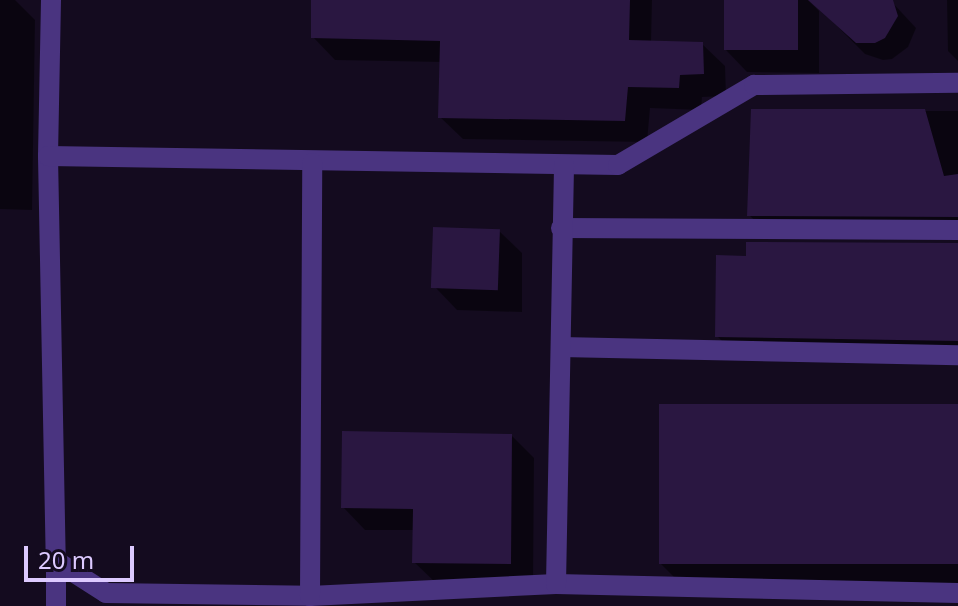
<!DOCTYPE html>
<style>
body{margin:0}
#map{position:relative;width:958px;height:606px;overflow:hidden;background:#140b1f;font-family:"Noto Sans",sans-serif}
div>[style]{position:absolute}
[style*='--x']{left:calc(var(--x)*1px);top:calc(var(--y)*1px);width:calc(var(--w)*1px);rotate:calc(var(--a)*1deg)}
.shadow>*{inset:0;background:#0007}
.building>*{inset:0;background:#2a1741;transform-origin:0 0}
.minor>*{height:20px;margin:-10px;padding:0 10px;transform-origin:10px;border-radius:10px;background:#4a3480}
span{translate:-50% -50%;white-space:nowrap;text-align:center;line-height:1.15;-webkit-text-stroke:7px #140b1f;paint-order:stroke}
.scale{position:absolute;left:24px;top:546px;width:110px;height:36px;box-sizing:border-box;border:4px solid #ddcaff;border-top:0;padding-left:10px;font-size:24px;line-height:28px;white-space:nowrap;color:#ddcaff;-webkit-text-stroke:6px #140b1f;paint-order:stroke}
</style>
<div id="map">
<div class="shadow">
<div style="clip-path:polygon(0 0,15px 0,35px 20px,32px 210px,0 209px)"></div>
<div style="clip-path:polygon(313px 0,652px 0,651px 42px,702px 44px,725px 66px,726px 96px,702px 97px,701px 110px,650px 108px,647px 142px,463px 139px,440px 117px,442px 62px,335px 60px,313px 37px)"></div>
<div style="clip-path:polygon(726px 0,808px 0,819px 11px,819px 73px,747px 72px,725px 49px)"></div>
<div style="clip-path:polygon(837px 0,890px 0,916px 28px,908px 47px,892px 59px,883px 60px,865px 54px,824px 13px)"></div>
<div style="clip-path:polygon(947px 0,958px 0,958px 61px,948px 51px)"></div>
<div style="clip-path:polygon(753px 111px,958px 111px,958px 238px,772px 237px,749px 215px)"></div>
<div style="clip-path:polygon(499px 231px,522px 253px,522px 312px,457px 310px,435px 287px)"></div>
<div style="clip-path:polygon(958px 245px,958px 362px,740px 359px,717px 336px,748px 258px)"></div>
<div style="clip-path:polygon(958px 407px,958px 584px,683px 586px,660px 563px)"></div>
<div style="clip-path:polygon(512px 436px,534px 458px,533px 585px,437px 584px,414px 562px,415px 530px,365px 530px,343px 507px)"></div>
</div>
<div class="building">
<div style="clip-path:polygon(311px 0,630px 0,629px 40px,703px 42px,704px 74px,680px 75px,679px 88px,628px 87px,625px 121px,438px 118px,440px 41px,311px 38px)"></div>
<div style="left:724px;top:0;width:74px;height:50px"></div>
<div style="clip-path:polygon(808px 0,893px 0,898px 16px,885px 38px,875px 43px,856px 43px)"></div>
<div style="clip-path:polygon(751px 109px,925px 109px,944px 176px,958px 174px,958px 217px,747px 216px)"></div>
<div style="left:433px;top:227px;width:67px;height:61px;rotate:2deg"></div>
<div style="clip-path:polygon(746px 242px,958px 243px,958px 341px,715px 337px,716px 255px,746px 256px)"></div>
<div style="left:659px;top:404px;width:299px;height:160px"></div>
<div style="clip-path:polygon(342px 431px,512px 434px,511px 564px,412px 563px,413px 509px,341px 508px)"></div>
</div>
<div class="minor">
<div style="--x:51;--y:0;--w:156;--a:91.1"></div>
<div style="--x:48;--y:156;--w:405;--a:88.9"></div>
<div style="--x:56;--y:561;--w:59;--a:32.6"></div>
<div style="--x:106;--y:593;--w:204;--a:0.8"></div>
<div style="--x:310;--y:596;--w:246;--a:-2.8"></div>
<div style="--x:556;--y:584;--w:402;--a:1.3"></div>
<div style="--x:48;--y:156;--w:570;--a:0.9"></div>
<div style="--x:618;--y:165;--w:158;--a:-30.5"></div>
<div style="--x:754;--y:85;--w:204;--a:-0.6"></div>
<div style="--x:561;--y:228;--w:397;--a:0.3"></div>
<div style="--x:561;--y:347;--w:397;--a:1.2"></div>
<div style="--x:556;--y:584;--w:419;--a:-88.9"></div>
<div style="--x:310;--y:596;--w:433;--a:-89.7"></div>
<div style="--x:56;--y:606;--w:45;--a:-90"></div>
</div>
<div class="scale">20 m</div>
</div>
